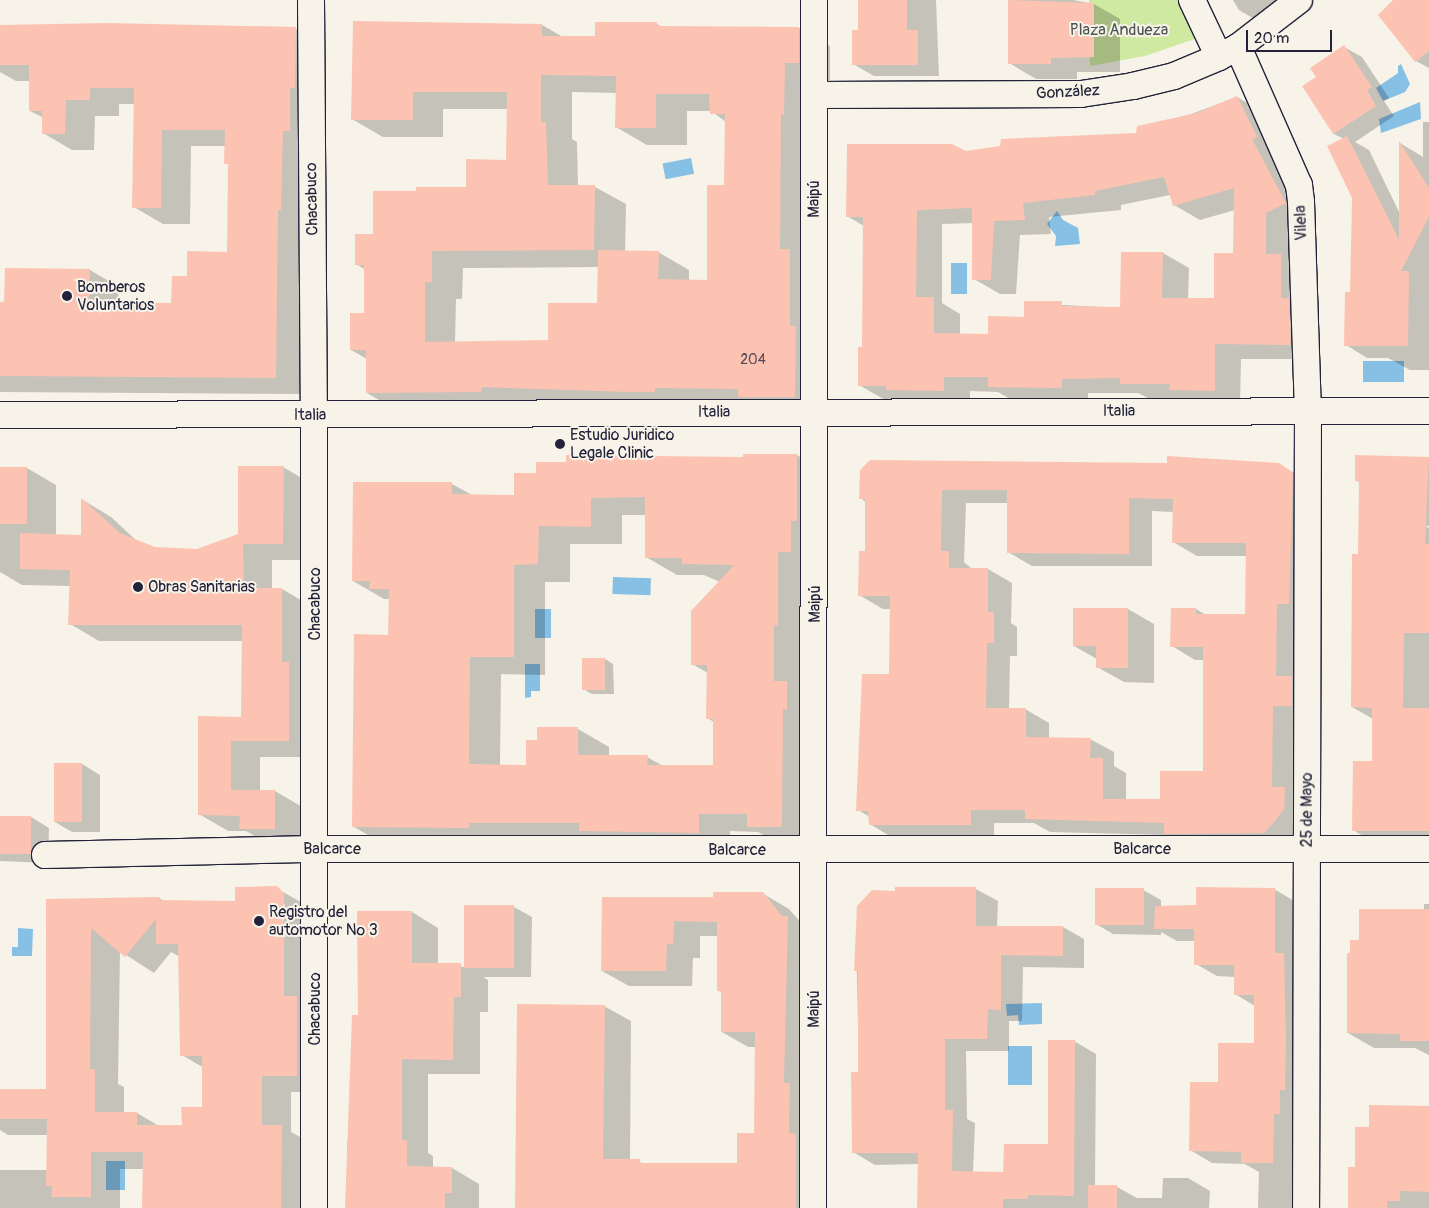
<!DOCTYPE html>
<meta charset="utf-8">
<style>
body{margin:0}
#map{position:relative;width:1429px;height:1208px;overflow:hidden;background:#f7f3e8;font-family:Pangolin,sans-serif}
div>[style]{position:absolute}
[style*='--x']{left:calc(var(--x)*1px);top:calc(var(--y)*1px);width:calc(var(--w)*1px);rotate:calc(var(--a)*1deg)}
.green>*{inset:0;background:#cfe9a0}
.water>*{inset:0;background:#86c0e5;transform-origin:0 0}
.shadow>*{inset:0;background:#0003}
.building>*{inset:0;background:#fcc3b2;transform-origin:0 0}
.roads{filter:drop-shadow(1px 0 #22223b) drop-shadow(-1px 0 #22223b) drop-shadow(0 1px #22223b) drop-shadow(0 -1px #22223b)}
.minor>*{height:26px;margin:-13px;padding:0 13px;transform-origin:13px;border-radius:13px;background:#f7f3e8}
.dots>*{width:14px;height:14px;translate:-50% -50%;box-sizing:border-box;border:2px solid #f7f3e8;border-radius:50%}
span{translate:-50% -50%;white-space:nowrap;text-align:center;line-height:1.15;-webkit-text-stroke:4px #f7f3e8;paint-order:stroke}
.number-label{font-size:14px;color:#584a59}
.number-label span{-webkit-text-stroke-width:0}
.park-label{font-size:16px;color:#4d5454}
.street-label{font-size:16px;color:#22223b}
.poi-label{font-size:16px;color:#22223b}
.left{translate:0 -50%;text-align:left}
.scale{position:absolute;left:1246px;top:30px;width:86px;height:22px;box-sizing:border-box;border:2px solid #22223b;border-top:0;padding-left:6px;font-size:15px;line-height:18px;white-space:nowrap;color:#22223b;-webkit-text-stroke:4px #f7f3e8;paint-order:stroke}
</style>
<div id="map">
<div class="green">
<div style="clip-path:polygon(1089px 0,1187px 0,1206px 35px,1145px 56px,1090px 66px)"></div>
</div>
<div class="water">
<div style="clip-path:polygon(1401px 64px,1410px 84px,1405px 92px,1383px 101px,1376px 88px,1398px 73px,1398px 66px)"></div>
<div style="clip-path:polygon(1420px 102px,1421px 119px,1381px 133px,1379px 119px)"></div>
<div style="left:691px;top:158px;width:16px;height:29px;rotate:79deg"></div>
<div style="clip-path:polygon(1057px 211px,1063px 220px,1078px 228px,1080px 244px,1055px 246px,1056px 236px,1047px 224px)"></div>
<div style="left:951px;top:263px;width:16px;height:31px"></div>
<div style="left:1363px;top:361px;width:41px;height:21px"></div>
<div style="left:613px;top:577px;width:38px;height:17px;rotate:2deg"></div>
<div style="left:535px;top:609px;width:16px;height:29px"></div>
<div style="clip-path:polygon(525px 664px,540px 664px,540px 691px,531px 691px,531px 697px,525px 698px)"></div>
<div style="clip-path:polygon(18px 928px,33px 929px,32px 956px,12px 956px,12px 947px,18px 947px)"></div>
<div style="clip-path:polygon(1042px 1003px,1042px 1024px,1019px 1025px,1018px 1015px,1007px 1016px,1006px 1004px)"></div>
<div style="left:1008px;top:1046px;width:24px;height:39px"></div>
<div style="left:106px;top:1161px;width:19px;height:29px"></div>
</div>
<div class="shadow">
<div style="clip-path:polygon(859px 0,936px 0,939px 76px,874px 76px,853px 64px,859px 32px)"></div>
<div style="clip-path:polygon(1009px 0,1073px 0,1094px 4px,1120px 19px,1120px 72px,1077px 72px,1077px 79px,1036px 79px,1009px 63px)"></div>
<div style="clip-path:polygon(1233px 0,1302px 0,1266px 26px,1239px 10px)"></div>
<div style="clip-path:polygon(1395px 0,1429px 0,1429px 68px,1416px 61px)"></div>
<div style="clip-path:polygon(evenodd,657px 24px,663px 28px,799px 28px,830px 46px,830px 80px,815px 80px,825px 414px,398px 411px,367px 393px,367px 359px,351px 350px,366px 314px,366px 270px,356px 264px,374px 235px,417px 193px,467px 189px,507px 161px,508px 109px,443px 109px,443px 137px,383px 137px,352px 119px,542px 25px,563px 37px,596px 37px,657px 24px,572px 92px,617px 93px,616px 127px,647px 145px,687px 145px,687px 111px,711px 111px,726px 122px,725px 187px,708px 281px,689px 281px,689px 270px,658px 252px,625px 252px,626px 204px,595px 187px,578px 187px,577px 142px,572px 139px,572px 92px,657px 24px,599px 267px,598px 304px,549px 341px,455px 343px,456px 299px,462px 299px,463px 268px,599px 267px)"></div>
<div style="clip-path:polygon(0 26px,296px 29px,325px 45px,324px 104px,305px 394px,0 392px,0 303px,90px 270px,119px 287px,118px 304px,173px 304px,188px 277px,228px 253px,230px 166px,226px 163px,226px 146px,191px 146px,190px 224px,163px 224px,134px 207px,135px 104px,119px 104px,119px 116px,95px 116px,94px 150px,72px 150px,43px 133px,44px 118px,30px 111px,30px 81px,16px 81px,0 72px)"></div>
<div style="clip-path:polygon(1344px 47px,1362px 57px,1389px 98px,1384px 101px,1394px 116px,1355px 142px,1369px 150px,1400px 214px,1400px 143px,1423px 157px,1423px 122px,1429px 122px,1429px 370px,1410px 370px,1388px 358px,1367px 358px,1346px 345px,1351px 294px,1353px 198px,1344px 139px,1334px 134px,1304px 87px,1317px 77px)"></div>
<div style="clip-path:polygon(evenodd,1237px 97px,1263px 112px,1311px 218px,1317px 359px,1241px 359px,1240px 405px,1197px 405px,1186px 399px,1148px 398px,1138px 393px,1088px 393px,1088px 402px,1015px 402px,998px 392px,970px 391px,970px 405px,885px 400px,859px 385px,863px 348px,864px 226px,847px 216px,966px 153px,1137px 134px,1237px 97px,1170px 195px,1174px 205px,1200px 220px,1235px 210px,1235px 254px,1215px 300px,1188px 299px,1189px 268px,1163px 253px,1122px 253px,1121px 308px,1025px 303px,1025px 318px,989px 335px,960px 335px,960px 314px,942px 303px,942px 224px,973px 223px,974px 279px,1000px 294px,1016px 294px,1020px 235px,1051px 234px,1049px 217px,1121px 210px,1121px 205px,1170px 195px)"></div>
<div style="clip-path:polygon(evenodd,797px 455px,828px 474px,828px 538px,822px 538px,813px 844px,780px 844px,758px 832px,730px 831px,730px 850px,385px 845px,354px 827px,389px 636px,390px 599px,384px 599px,353px 581px,452px 484px,472px 495px,515px 496px,744px 459px,797px 455px,622px 515px,646px 515px,646px 557px,677px 575px,704px 575px,720px 582px,692px 664px,708px 673px,707px 718px,714px 722px,714px 767px,665px 767px,647px 757px,609px 757px,609px 747px,578px 729px,538px 742px,527px 766px,500px 766px,501px 674px,545px 675px,545px 582px,570px 582px,570px 544px,622px 544px,622px 515px)"></div>
<div style="clip-path:polygon(1356px 457px,1429px 458px,1429px 526px,1425px 526px,1429px 528px,1429px 845px,1379px 845px,1353px 830px,1373px 763px,1373px 719px,1352px 707px,1359px 555px,1360px 483px,1356px 480px)"></div>
<div style="clip-path:polygon(evenodd,1279px 464px,1303px 478px,1307px 822px,1288px 846px,1189px 847px,1168px 835px,1050px 832px,1034px 823px,994px 823px,994px 838px,893px 838px,870px 824px,870px 817px,858px 810px,890px 675px,891px 609px,883px 609px,859px 595px,866px 552px,866px 502px,860px 498px,861px 471px,1279px 464px,966px 503px,1008px 503px,1008px 552px,1032px 566px,1152px 566px,1152px 511px,1174px 512px,1173px 542px,1197px 556px,1247px 556px,1246px 616px,1206px 615px,1196px 609px,1172px 646px,1195px 660px,1204px 660px,1204px 773px,1162px 800px,1126px 800px,1126px 773px,1114px 766px,1114px 752px,1090px 739px,1049px 739px,1049px 723px,1025px 709px,1009px 709px,1010px 656px,1017px 656px,1017px 627px,1011px 623px,1012px 583px,988px 569px,972px 569px,964px 562px,966px 503px)"></div>
<div style="clip-path:polygon(283px 467px,312px 484px,312px 560px,272px 560px,272px 589px,282px 589px,311px 606px,317px 757px,260px 757px,260px 791px,275px 791px,304px 808px,304px 845px,270px 845px,246px 831px,228px 831px,199px 814px,199px 718px,242px 718px,243px 641px,99px 641px,70px 624px,71px 586px,22px 585px,0 572px,0 468px,27px 468px,56px 485px,56px 535px,82px 536px,83px 500px,111px 517px,138px 542px,155px 548px,198px 550px,239px 534px)"></div>
<div style="clip-path:polygon(1128px 609px,1154px 624px,1154px 683px,1124px 682px,1097px 667px,1097px 659px,1074px 646px)"></div>
<div style="clip-path:polygon(605px 659px,613px 664px,614px 694px,592px 694px,583px 689px)"></div>
<div style="clip-path:polygon(82px 764px,100px 775px,100px 832px,72px 832px,55px 822px)"></div>
<div style="clip-path:polygon(0 817px,31px 817px,49px 828px,48px 863px,0 861px)"></div>
<div style="clip-path:polygon(evenodd,276px 888px,306px 905px,326px 1092px,291px 1092px,291px 1132px,311px 1143px,310px 1208px,144px 1208px,144px 1169px,120px 1169px,120px 1208px,0 1208px,0 1170px,48px 1170px,48px 1135px,8px 1135px,0 1130px,0 1090px,48px 1090px,47px 901px,159px 898px,164px 901px,236px 902px,276px 888px,120px 951px,154px 973px,171px 952px,180px 957px,182px 1055px,204px 1068px,204px 1108px,183px 1126px,159px 1126px,137px 1113px,124px 1113px,124px 1087px,118px 1084px,120px 951px)"></div>
<div style="clip-path:polygon(976px 889px,998px 901px,997px 927px,1063px 927px,1084px 939px,1084px 968px,1023px 967px,1022px 1021px,1009px 1021px,1009px 1051px,966px 1051px,967px 1119px,975px 1123px,973px 1172px,1005px 1173px,1049px 1145px,1074px 1041px,1096px 1054px,1095px 1186px,1117px 1187px,1137px 1198px,1162px 1198px,1163px 1178px,1188px 1178px,1210px 1191px,1209px 1208px,919px 1208px,919px 1164px,875px 1165px,853px 1152px,859px 1074px,856px 930px,873px 892px)"></div>
<div style="clip-path:polygon(1274px 889px,1296px 902px,1304px 1208px,1258px 1208px,1259px 1172px,1245px 1164px,1212px 1163px,1190px 1150px,1219px 1083px,1255px 1044px,1255px 1006px,1235px 994px,1235px 977px,1217px 976px,1196px 964px,1196px 941px,1177px 941px,1161px 932px,1161px 935px,1113px 934px,1096px 924px,1143px 890px,1161px 900px,1161px 907px,1197px 907px)"></div>
<div style="clip-path:polygon(762px 893px,789px 909px,804px 926px,822px 1208px,516px 1208px,604px 1006px,631px 1021px,630px 1160px,647px 1164px,738px 1164px,755px 1135px,756px 1047px,748px 1047px,722px 1032px,722px 993px,718px 990px,718px 936px,700px 936px,700px 958px,693px 958px,692px 986px,629px 986px,602px 971px,603px 898px,714px 899px)"></div>
<div style="clip-path:polygon(1424px 904px,1429px 904px,1429px 1055px,1415px 1048px,1374px 1048px,1348px 1033px,1351px 954px,1360px 941px,1424px 911px)"></div>
<div style="clip-path:polygon(514px 907px,532px 917px,531px 977px,483px 977px,488px 980px,488px 1012px,480px 1012px,480px 1074px,428px 1074px,428px 1153px,433px 1156px,433px 1168px,452px 1168px,479px 1184px,479px 1208px,347px 1208px,347px 1141px,351px 1141px,360px 1016px,412px 912px,438px 928px,438px 965px,465px 967px)"></div>
<div style="clip-path:polygon(1429px 1107px,1429px 1208px,1349px 1208px,1356px 1168px,1370px 1129px)"></div>
</div>
<div class="building">
<div style="clip-path:polygon(858px 0,907px 0,907px 30px,918px 30px,918px 65px,852px 65px,852px 30px,858px 30px)"></div>
<div style="clip-path:polygon(1008px 0,1094px 3px,1094px 57px,1051px 58px,1051px 64px,1008px 64px)"></div>
<div style="clip-path:polygon(1393px 0,1429px 0,1429px 51px,1415px 62px,1378px 15px)"></div>
<div style="clip-path:polygon(evenodd,353px 21px,542px 24px,542px 36px,595px 36px,595px 22px,657px 22px,657px 26px,799px 27px,799px 63px,785px 63px,784px 115px,781px 114px,780px 249px,790px 249px,790px 326px,796px 326px,795px 397px,738px 397px,738px 389px,655px 388px,655px 392px,628px 392px,482px 387px,481px 392px,366px 393px,366px 350px,350px 350px,350px 313px,364px 313px,364px 265px,355px 265px,355px 234px,373px 234px,373px 191px,416px 191px,416px 187px,466px 187px,466px 159px,506px 160px,507px 92px,413px 92px,413px 120px,351px 120px,353px 21px,541px 75px,616px 76px,615px 128px,656px 128px,656px 94px,709px 94px,710px 114px,725px 114px,724px 185px,707px 185px,707px 280px,658px 279px,659px 251px,598px 250px,597px 303px,548px 303px,548px 340px,425px 342px,425px 282px,432px 282px,432px 251px,594px 250px,595px 185px,548px 185px,546px 122px,541px 122px,541px 75px)"></div>
<div style="clip-path:polygon(108px 23px,296px 27px,295px 88px,290px 88px,290px 131px,283px 131px,281px 210px,278px 210px,276px 378px,0 376px,0 302px,4px 302px,5px 268px,90px 269px,89px 302px,171px 303px,172px 276px,187px 276px,187px 251px,227px 252px,228px 164px,224px 164px,225px 130px,162px 130px,161px 208px,132px 208px,134px 88px,90px 88px,90px 100px,66px 100px,65px 134px,42px 134px,42px 111px,29px 111px,29px 65px,0 65px,0 25px)"></div>
<div style="clip-path:polygon(1344px 45px,1372px 87px,1367px 90px,1376px 106px,1333px 134px,1302px 86px,1316px 77px,1310px 68px)"></div>
<div style="clip-path:polygon(evenodd,1237px 96px,1257px 137px,1252px 139px,1286px 203px,1266px 213px,1266px 254px,1281px 254px,1281px 298px,1289px 298px,1291px 345px,1215px 344px,1215px 391px,1169px 390px,1170px 384px,1120px 384px,1120px 378px,1062px 379px,1062px 388px,988px 387px,988px 377px,944px 377px,944px 391px,886px 390px,886px 386px,858px 386px,858px 347px,862px 347px,863px 217px,846px 217px,847px 144px,952px 144px,966px 151px,1000px 146px,1001px 139px,1136px 133px,1137px 126px,1197px 113px,1237px 96px,1164px 177px,1173px 206px,1234px 188px,1233px 253px,1214px 253px,1214px 298px,1162px 298px,1163px 252px,1121px 252px,1120px 307px,1062px 306px,1062px 301px,1024px 301px,1024px 317px,988px 316px,988px 334px,934px 333px,934px 297px,916px 297px,917px 210px,972px 208px,972px 280px,991px 280px,994px 221px,1025px 220px,1023px 203px,1095px 195px,1095px 191px,1164px 177px)"></div>
<div style="clip-path:polygon(1347px 136px,1399px 240px,1399px 141px,1429px 188px,1429px 217px,1401px 271px,1409px 271px,1408px 346px,1344px 346px,1345px 292px,1350px 292px,1352px 198px,1327px 146px)"></div>
<div style="clip-path:polygon(evenodd,743px 454px,797px 454px,797px 521px,791px 521px,791px 552px,778px 552px,778px 626px,774px 625px,774px 681px,787px 681px,787px 710px,783px 709px,782px 827px,747px 827px,747px 814px,699px 814px,699px 833px,579px 831px,579px 823px,469px 823px,469px 828px,352px 827px,354px 634px,388px 635px,389px 589px,369px 589px,370px 581px,352px 581px,353px 482px,452px 482px,452px 494px,514px 495px,514px 473px,536px 473px,536px 462px,566px 462px,566px 455px,743px 457px,743px 454px,645px 497px,645px 558px,682px 558px,682px 564px,734px 565px,691px 611px,691px 665px,707px 665px,706px 719px,713px 719px,713px 765px,647px 765px,648px 755px,578px 755px,578px 727px,537px 727px,537px 740px,526px 740px,526px 765px,469px 764px,470px 657px,514px 657px,514px 565px,538px 564px,539px 526px,591px 527px,591px 498px,645px 497px)"></div>
<div style="clip-path:polygon(1355px 455px,1429px 457px,1425px 544px,1429px 544px,1429px 633px,1404px 633px,1403px 708px,1429px 708px,1429px 831px,1352px 831px,1353px 761px,1372px 761px,1372px 708px,1351px 707px,1352px 554px,1358px 554px,1359px 481px,1355px 481px)"></div>
<div style="clip-path:polygon(evenodd,1167px 456px,1279px 463px,1293px 473px,1289px 604px,1277px 604px,1276px 676px,1292px 676px,1292px 706px,1273px 706px,1272px 787px,1285px 787px,1284px 809px,1274px 822px,1264px 833px,1164px 834px,1164px 823px,1025px 819px,1025px 810px,971px 810px,971px 825px,869px 825px,868px 811px,856px 811px,862px 674px,889px 674px,890px 596px,858px 596px,859px 551px,865px 551px,865px 499px,859px 499px,860px 470px,870px 460px,1167px 463px,1167px 456px,942px 490px,1007px 490px,1007px 553px,1129px 554px,1129px 498px,1173px 499px,1172px 543px,1246px 543px,1245px 614px,1196px 614px,1196px 608px,1171px 608px,1170px 647px,1203px 647px,1203px 771px,1160px 771px,1160px 799px,1103px 799px,1103px 758px,1090px 758px,1091px 738px,1026px 737px,1026px 708px,986px 708px,987px 643px,994px 643px,994px 612px,988px 612px,988px 568px,949px 568px,949px 551px,941px 551px,942px 490px)"></div>
<div style="clip-path:polygon(238px 466px,284px 466px,283px 544px,243px 544px,244px 588px,282px 588px,282px 662px,289px 662px,289px 741px,231px 741px,231px 790px,275px 790px,275px 829px,239px 829px,240px 816px,198px 815px,198px 716px,241px 717px,242px 625px,68px 625px,70px 570px,20px 569px,20px 533px,81px 535px,81px 498px,120px 533px,155px 547px,197px 549px,238px 534px)"></div>
<div style="left:0;top:467px;width:27px;height:57px"></div>
<div style="clip-path:polygon(1073px 608px,1128px 608px,1128px 668px,1096px 668px,1096px 646px,1073px 646px)"></div>
<div style="left:582px;top:658px;width:23px;height:32px"></div>
<div style="left:54px;top:763px;width:28px;height:59px"></div>
<div style="left:0;top:816px;width:31px;height:38px"></div>
<div style="clip-path:polygon(evenodd,277px 886px,284px 893px,284px 996px,297px 996px,297px 1076px,262px 1076px,262px 1125px,282px 1125px,281px 1208px,142px 1208px,143px 1152px,91px 1152px,91px 1197px,51px 1197px,52px 1186px,46px 1186px,47px 1119px,0 1119px,0 1089px,46px 1089px,46px 899px,159px 897px,159px 900px,235px 901px,235px 887px,277px 886px,156px 919px,156px 944px,178px 944px,180px 1056px,202px 1056px,202px 1107px,181px 1107px,182px 1125px,137px 1125px,137px 1112px,95px 1112px,95px 1069px,90px 1069px,91px 928px,125px 957px,156px 919px)"></div>
<div style="clip-path:polygon(895px 887px,976px 887px,976px 926px,1063px 926px,1063px 956px,1001px 955px,1001px 1010px,988px 1009px,987px 1039px,945px 1039px,945px 1110px,953px 1110px,952px 1171px,1003px 1172px,1004px 1144px,1048px 1144px,1048px 1040px,1075px 1040px,1074px 1196px,1028px 1195px,1028px 1199px,1003px 1199px,1003px 1208px,917px 1208px,918px 1153px,852px 1153px,851px 1072px,858px 1072px,858px 971px,854px 971px,857px 906px,872px 890px,895px 891px)"></div>
<div style="clip-path:polygon(1196px 887px,1275px 888px,1275px 953px,1284px 953px,1286px 1043px,1285px 1090px,1280px 1090px,1280px 1114px,1274px 1114px,1273px 1163px,1241px 1163px,1241px 1152px,1189px 1151px,1190px 1082px,1218px 1082px,1218px 1043px,1254px 1043px,1254px 995px,1234px 995px,1234px 965px,1194px 965px,1194px 929px,1154px 929px,1155px 906px,1196px 905px)"></div>
<div style="left:1095px;top:888px;width:49px;height:37px"></div>
<div style="clip-path:polygon(713px 892px,763px 892px,782px 916px,788px 916px,784px 1083px,790px 1083px,789px 1133px,796px 1134px,796px 1208px,515px 1208px,517px 1004px,605px 1005px,603px 1159px,640px 1159px,640px 1163px,737px 1163px,737px 1133px,754px 1133px,755px 1032px,721px 1032px,721px 991px,717px 991px,717px 922px,674px 921px,673px 944px,667px 944px,666px 971px,601px 971px,602px 897px,713px 897px)"></div>
<div style="left:464px;top:905px;width:50px;height:63px"></div>
<div style="clip-path:polygon(1359px 909px,1429px 909px,1429px 1041px,1400px 1041px,1400px 1034px,1347px 1033px,1347px 953px,1350px 953px,1350px 940px,1359px 940px)"></div>
<div style="clip-path:polygon(357px 911px,412px 911px,412px 963px,461px 963px,461px 997px,454px 997px,453px 1060px,402px 1059px,402px 1140px,407px 1140px,407px 1166px,452px 1167px,452px 1193px,445px 1193px,445px 1208px,345px 1208px,352px 1015px,358px 1015px)"></div>
<div style="clip-path:polygon(1369px 1105px,1429px 1106px,1429px 1192px,1400px 1191px,1400px 1201px,1387px 1201px,1387px 1208px,1348px 1208px,1348px 1167px,1355px 1167px,1355px 1127px,1369px 1127px)"></div>
<div style="left:1088px;top:1185px;width:29px;height:23px"></div>
</div>
<div class="roads">
<div class="minor">
<div style="--x:311;--y:0;--w:415;--a:89.6"></div>
<div style="--x:314;--y:415;--w:793;--a:90"></div>
<div style="--x:1192;--y:0;--w:63;--a:64.7"></div>
<div style="--x:1238;--y:47;--w:151;--a:66.2"></div>
<div style="--x:1299;--y:185;--w:17;--a:83"></div>
<div style="--x:1301;--y:202;--w:209;--a:88.1"></div>
<div style="--x:1308;--y:411;--w:797;--a:90.14"></div>
<div style="--x:814;--y:95;--w:267;--a:-0.2"></div>
<div style="--x:1081;--y:94;--w:53;--a:-8.7"></div>
<div style="--x:1133;--y:86;--w:42;--a:-13.7"></div>
<div style="--x:1174;--y:76;--w:49;--a:-22.9"></div>
<div style="--x:1219;--y:57;--w:21;--a:-28"></div>
<div style="--x:1238;--y:47;--w:77;--a:-37.6"></div>
<div style="--x:0;--y:415;--w:1429;--a:-0.16"></div>
<div style="--x:45;--y:855;--w:270;--a:-1.3"></div>
<div style="--x:315;--y:849;--w:1114;--a:0"></div>
<div style="--x:813;--y:1208;--w:1208;--a:-89.95"></div>
</div>
</div>
<div class="dots">
<div style="left:67px;top:296px;background:#22223b"></div>
<div style="left:560px;top:444px;background:#22223b"></div>
<div style="left:138px;top:587px;background:#22223b"></div>
<div style="left:259px;top:921px;background:#22223b"></div>
</div>
<div class="number-label">
<span style="left:753px;top:360px">204</span>
</div>
<div class="park-label">
<span style="left:1119px;top:30px">Plaza Andueza</span>
</div>
<div class="street-label">
<span style="left:1068px;top:92px;rotate:-3deg">González</span>
<span style="left:312px;top:199px;rotate:-91deg">Chacabuco</span>
<span style="left:814px;top:199px;rotate:-90deg">Maipú</span>
<span style="left:1301px;top:223px;rotate:-92deg">Vilela</span>
<span style="left:1119px;top:411px">Italia</span>
<span style="left:714px;top:412px">Italia</span>
<span style="left:310px;top:415px">Italia</span>
<span style="left:315px;top:604px;rotate:-90deg">Chacabuco</span>
<span style="left:815px;top:604px;rotate:-90deg">Maipú</span>
<span style="left:1307px;top:810px;rotate:-90deg">25 de Mayo</span>
<span style="left:332px;top:849px">Balcarce</span>
<span style="left:1142px;top:849px">Balcarce</span>
<span style="left:737px;top:850px">Balcarce</span>
<span style="left:315px;top:1009px;rotate:-90deg">Chacabuco</span>
<span style="left:814px;top:1009px;rotate:-90deg">Maipú</span>
</div>
<div class="poi-label">
<span class="left" style="left:77px;top:296px">Bomberos<br>Voluntarios</span>
<span class="left" style="left:570px;top:444px">Estudio Juridico<br>Legale Clinic</span>
<span class="left" style="left:148px;top:587px">Obras Sanitarias</span>
<span class="left" style="left:269px;top:921px">Registro del<br>automotor Nº 3</span>
</div>
<div class="scale">20 m</div>
</div>
